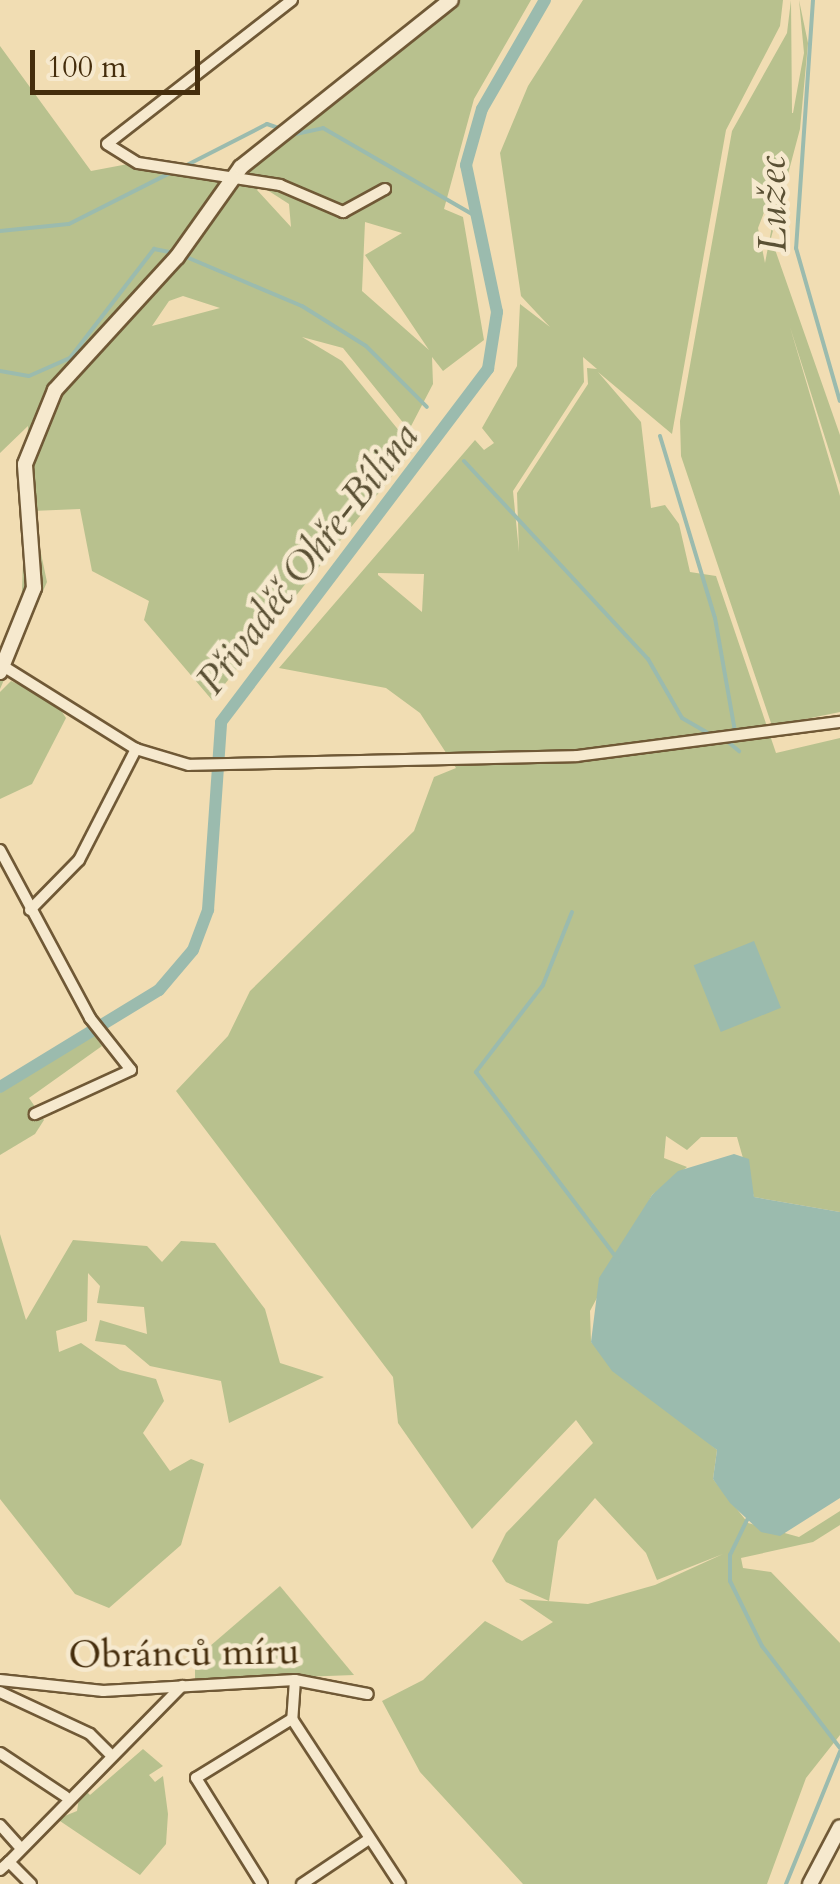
<!DOCTYPE html>
<meta charset="utf-8">
<style>
body{margin:0}
#map{position:relative;width:840px;height:1884px;overflow:hidden;background:#f1ddb3;font-family:Cardo,serif}
div>[style]{position:absolute}
[style*='--x']{left:calc(var(--x)*1px);top:calc(var(--y)*1px);width:calc(var(--w)*1px);rotate:calc(var(--a)*1deg)}
.green>*{inset:0;background:#b8c18e}
.water>*{inset:0;background:#9bbbae;transform-origin:0 0}
.stream>*{height:4px;margin:-2px;padding:0 2px;transform-origin:2px;border-radius:2px;background:#9bbbae}
.canal>*{height:12px;margin:-6px;padding:0 6px;transform-origin:6px;border-radius:6px;background:#9bbbae}
.roads{filter:drop-shadow(2px 0 #705936) drop-shadow(-2px 0 #705936) drop-shadow(0 2px #705936) drop-shadow(0 -2px #705936)}
.street>*{height:10px;margin:-5px;padding:0 5px;transform-origin:5px;border-radius:5px;background:#f6e9ce}
.secondary>*{height:14px;margin:-7px;padding:0 7px;transform-origin:7px;border-radius:7px;background:#f6e9ce}
span{translate:-50% -50%;white-space:nowrap;text-align:center;line-height:1.15;-webkit-text-stroke:9px #f6e9ce;paint-order:stroke}
.street-label{font-size:38px;color:#452d0c}
.water-label{font-size:40px;color:#5a5034;font-style:italic}
.scale{position:absolute;left:30px;top:50px;width:170px;height:45px;box-sizing:border-box;border:5px solid #452d0c;border-top:0;padding-left:12px;font-size:30px;line-height:35px;white-space:nowrap;color:#452d0c;-webkit-text-stroke:8px #f6e9ce;paint-order:stroke}
</style>
<div id="map">
<div class="green">
<div style="clip-path:polygon(evenodd,435px 0,531px 0,474px 99px,444px 209px,463px 217px,484px 340px,443px 371px,432px 357px,433px 384px,409px 430px,343px 348px,302px 337px,342px 361px,414px 449px,212px 700px,144px 620px,149px 601px,92px 571px,80px 509px,32px 511px,47px 582px,0 689px,0 657px,21px 616px,28px 426px,0 453px,0 46px,91px 171px,144px 161px,235px 170px,435px 0,261px 186px,289px 204px,291px 227px,257px 190px,261px 186px,435px 0,365px 222px,402px 233px,365px 255px,429px 350px,362px 291px,365px 222px,435px 0,183px 296px,220px 308px,152px 326px,169px 301px,183px 296px)"></div>
<div style="clip-path:polygon(evenodd,583px 0,783px 0,780px 26px,726px 130px,672px 434px,598px 372px,641px 422px,651px 508px,665px 505px,679px 524px,690px 572px,716px 576px,776px 753px,840px 738px,840px 1212px,754px 1197px,737px 1137px,701px 1137px,687px 1150px,666px 1136px,664px 1158px,687px 1167px,652px 1195px,590px 1311px,591px 1342px,717px 1450px,713px 1479px,748px 1523px,799px 1537px,840px 1511px,840px 1525px,813px 1542px,741px 1558px,743px 1568px,771px 1572px,840px 1643px,840px 1735px,806px 1778px,767px 1884px,523px 1884px,420px 1772px,382px 1701px,423px 1680px,485px 1621px,522px 1641px,553px 1622px,519px 1599px,588px 1604px,655px 1585px,723px 1554px,657px 1580px,646px 1553px,595px 1498px,558px 1541px,549px 1601px,506px 1582px,492px 1561px,506px 1533px,593px 1443px,576px 1420px,472px 1529px,398px 1423px,393px 1377px,176px 1091px,228px 1036px,250px 991px,414px 831px,434px 777px,456px 768px,420px 713px,386px 688px,279px 668px,475px 440px,484px 450px,494px 443px,482px 428px,517px 366px,520px 304px,550px 327px,521px 296px,500px 153px,528px 86px,583px 0,583px 357px,597px 369px,587px 368px,588px 384px,517px 493px,519px 552px,513px 491px,584px 382px,583px 357px,583px 0,424px 574px,422px 612px,378px 575px,378px 573px,424px 574px)"></div>
<div style="clip-path:polygon(evenodd,791px 0,792px 113px,793px 113px,801px 69px,804px 53px,799px 0,808px 43px,800px 129px,771px 238px,840px 435px,840px 485px,790px 327px,840px 496px,840px 712px,772px 726px,681px 456px,680px 421px,732px 131px,787px 33px,791px 0,783px 163px,784px 164px,765px 263px,758px 228px,783px 163px)"></div>
<div style="clip-path:polygon(11px 681px,55px 701px,66px 718px,32px 784px,0 799px,0 692px)"></div>
<div style="clip-path:polygon(94px 1035px,102px 1046px,29px 1098px,44px 1120px,35px 1134px,0 1155px,0 1093px)"></div>
<div style="clip-path:polygon(0 1234px,26px 1320px,73px 1240px,147px 1246px,162px 1262px,181px 1241px,215px 1243px,265px 1309px,280px 1363px,324px 1377px,229px 1423px,221px 1381px,150px 1366px,125px 1345px,95px 1341px,100px 1320px,147px 1334px,144px 1307px,97px 1303px,100px 1286px,88px 1273px,87px 1321px,56px 1331px,59px 1352px,81px 1343px,120px 1370px,156px 1379px,164px 1401px,143px 1433px,170px 1471px,191px 1459px,204px 1464px,181px 1545px,109px 1608px,75px 1594px,0 1499px)"></div>
<div style="clip-path:polygon(280px 1586px,354px 1675px,195px 1681px,195px 1659px)"></div>
<div style="clip-path:polygon(143px 1749px,163px 1766px,149px 1775px,155px 1782px,163px 1776px,168px 1814px,166px 1844px,140px 1875px,57px 1819px,77px 1811px,81px 1786px,90px 1795px)"></div>
</div>
<div class="water">
<div style="left:754px;top:941px;width:72px;height:65px;rotate:68deg"></div>
<div style="clip-path:polygon(734px 1154px,749px 1159px,754px 1197px,840px 1212px,840px 1498px,780px 1536px,761px 1532px,730px 1503px,713px 1479px,717px 1450px,612px 1371px,591px 1342px,599px 1278px,652px 1195px,678px 1171px)"></div>
</div>
<div class="stream">
<div style="--x:813;--y:0;--w:249;--a:93.9"></div>
<div style="--x:796;--y:248;--w:159;--a:74"></div>
<div style="--x:291;--y:135;--w:33;--a:-12"></div>
<div style="--x:323;--y:128;--w:178;--a:30"></div>
<div style="--x:185;--y:166;--w:92;--a:-27.1"></div>
<div style="--x:267;--y:124;--w:18;--a:19"></div>
<div style="--x:0;--y:231;--w:69;--a:-5.8"></div>
<div style="--x:69;--y:224;--w:115;--a:-26.8"></div>
<div style="--x:184;--y:256;--w:128;--a:23"></div>
<div style="--x:302;--y:306;--w:75;--a:32"></div>
<div style="--x:366;--y:346;--w:86;--a:45"></div>
<div style="--x:0;--y:371;--w:29;--a:10"></div>
<div style="--x:29;--y:376;--w:45;--a:-23.7"></div>
<div style="--x:70;--y:358;--w:138;--a:-52.4"></div>
<div style="--x:154;--y:249;--w:21;--a:11"></div>
<div style="--x:660;--y:436;--w:190;--a:73.2"></div>
<div style="--x:715;--y:618;--w:115;--a:80"></div>
<div style="--x:464;--y:461;--w:270;--a:47.1"></div>
<div style="--x:648;--y:659;--w:68;--a:60"></div>
<div style="--x:682;--y:718;--w:32;--a:30"></div>
<div style="--x:727;--y:741;--w:16;--a:40"></div>
<div style="--x:572;--y:912;--w:79;--a:111.7"></div>
<div style="--x:543;--y:985;--w:110;--a:127.6"></div>
<div style="--x:476;--y:1072;--w:237;--a:52.9"></div>
<div style="--x:748;--y:1518;--w:41;--a:115.9"></div>
<div style="--x:730;--y:1555;--w:26;--a:90"></div>
<div style="--x:730;--y:1581;--w:72;--a:63.8"></div>
<div style="--x:762;--y:1646;--w:128;--a:52.6"></div>
<div style="--x:786;--y:1884;--w:143;--a:-67.8"></div>
</div>
<div class="canal">
<div style="--x:0;--y:1087;--w:186;--a:-31.4"></div>
<div style="--x:159;--y:990;--w:52;--a:-49.6"></div>
<div style="--x:193;--y:950;--w:43;--a:-69.4"></div>
<div style="--x:208;--y:910;--w:188;--a:-86"></div>
<div style="--x:221;--y:722;--w:443;--a:-52.9"></div>
<div style="--x:488;--y:369;--w:58;--a:-81"></div>
<div style="--x:497;--y:312;--w:150;--a:-101.9"></div>
<div style="--x:466;--y:165;--w:58;--a:-74.1"></div>
<div style="--x:482;--y:109;--w:126;--a:-60"></div>
</div>
<div class="roads">
<div class="street">
<div style="--x:292;--y:0;--w:234;--a:142.1"></div>
<div style="--x:107;--y:144;--w:36;--a:32"></div>
<div style="--x:138;--y:163;--w:144;--a:8.8"></div>
<div style="--x:280;--y:185;--w:69;--a:23.2"></div>
<div style="--x:343;--y:212;--w:48;--a:-28.7"></div>
<div style="--x:3;--y:666;--w:157;--a:32"></div>
<div style="--x:136;--y:749;--w:55;--a:16.8"></div>
<div style="--x:189;--y:765;--w:388;--a:-1.3"></div>
<div style="--x:577;--y:756;--w:265;--a:-7.4"></div>
<div style="--x:0;--y:850;--w:191;--a:61.8"></div>
<div style="--x:90;--y:1018;--w:66;--a:51.7"></div>
<div style="--x:131;--y:1070;--w:106;--a:155.4"></div>
<div style="--x:30;--y:910;--w:70;--a:-45.6"></div>
<div style="--x:79;--y:860;--w:125;--a:-62.8"></div>
<div style="--x:0;--y:1680;--w:104;--a:6.1"></div>
<div style="--x:103;--y:1691;--w:192;--a:-3.3"></div>
<div style="--x:295;--y:1680;--w:74;--a:10.9"></div>
<div style="--x:295;--y:1680;--w:39;--a:94"></div>
<div style="--x:292;--y:1719;--w:197;--a:56.8"></div>
<div style="--x:0;--y:1692;--w:99;--a:25"></div>
<div style="--x:90;--y:1734;--w:27;--a:45"></div>
<div style="--x:0;--y:1753;--w:78;--a:33.5"></div>
<div style="--x:0;--y:1825;--w:31;--a:48"></div>
<div style="--x:9;--y:1862;--w:247;--a:-45.5"></div>
<div style="--x:0;--y:1870;--w:12;--a:-42"></div>
<div style="--x:9;--y:1862;--w:31;--a:45"></div>
<div style="--x:262;--y:1884;--w:125;--a:-121.9"></div>
<div style="--x:196;--y:1778;--w:113;--a:-31.6"></div>
<div style="--x:302;--y:1884;--w:81;--a:-33.9"></div>
</div>
<div class="secondary">
<div style="--x:0;--y:672;--w:91;--a:-68"></div>
<div style="--x:34;--y:588;--w:124;--a:-94.2"></div>
<div style="--x:25;--y:464;--w:80;--a:-67.9"></div>
<div style="--x:55;--y:390;--w:180;--a:-47.5"></div>
<div style="--x:177;--y:257;--w:110;--a:-54.6"></div>
<div style="--x:241;--y:167;--w:268;--a:-38.5"></div>
<div style="--x:810;--y:1884;--w:64;--a:-62.2"></div>
</div>
</div>
<div class="street-label">
<span style="left:184px;top:1654px;rotate:-1deg">Obránců míru</span>
</div>
<div class="water-label">
<span style="left:773px;top:204px;rotate:-91deg">Lužec</span>
<span style="left:308px;top:559px;rotate:-52deg">Přivaděč Ohře-Bílina</span>
</div>
<div class="scale">100 m</div>
</div>
